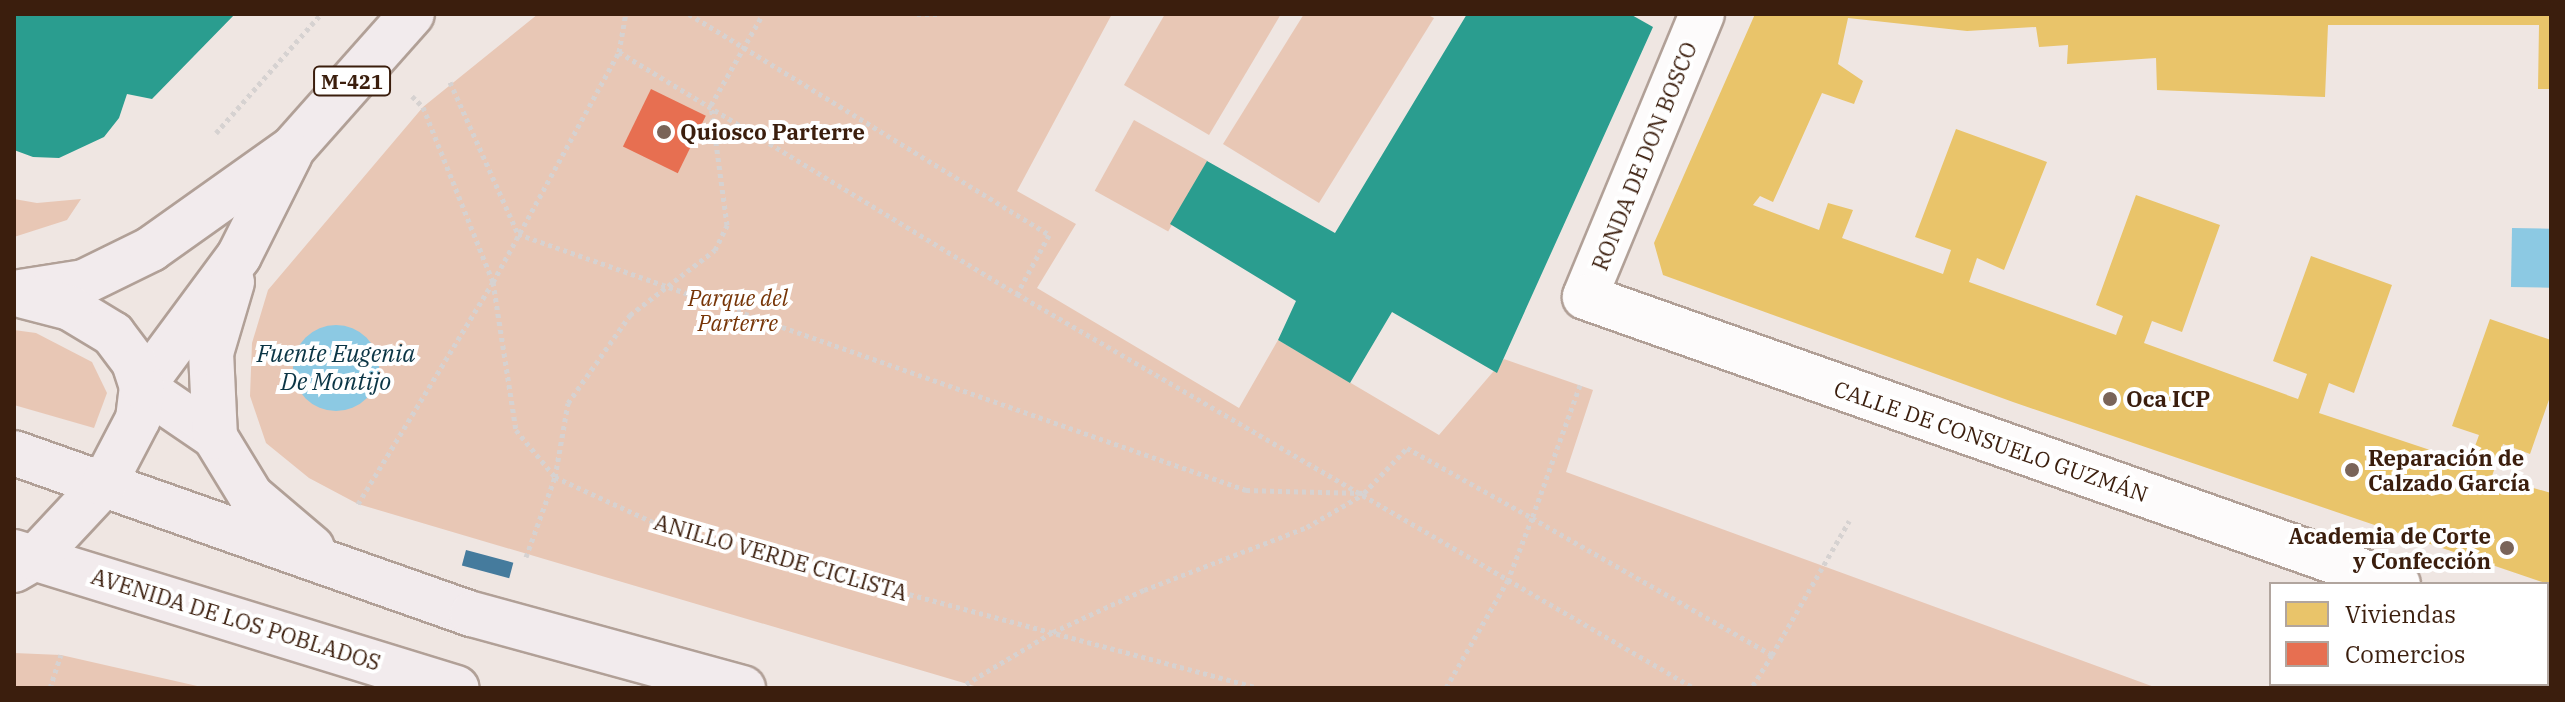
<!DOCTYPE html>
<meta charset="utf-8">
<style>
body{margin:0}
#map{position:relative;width:2565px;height:702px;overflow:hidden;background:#efe6e2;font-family:"IBM Plex Serif",serif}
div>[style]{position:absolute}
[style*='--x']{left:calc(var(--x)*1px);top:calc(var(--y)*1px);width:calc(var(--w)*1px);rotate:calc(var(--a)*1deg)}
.green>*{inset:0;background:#e8c7b5;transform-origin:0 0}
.water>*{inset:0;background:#8cc9e3;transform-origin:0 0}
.round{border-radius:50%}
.homes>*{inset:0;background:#e9c46a}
.shops>*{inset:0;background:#e76f51;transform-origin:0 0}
.schools>*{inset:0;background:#2a9d8f}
.public>*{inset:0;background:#457b9d;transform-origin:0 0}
.path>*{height:5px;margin-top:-2.5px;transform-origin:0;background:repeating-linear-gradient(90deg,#d6d2d1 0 4px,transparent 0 8px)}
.roads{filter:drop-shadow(2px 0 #b1a097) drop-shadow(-2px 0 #b1a097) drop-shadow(0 2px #b1a097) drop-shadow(0 -2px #b1a097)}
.street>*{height:44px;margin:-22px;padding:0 22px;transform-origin:22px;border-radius:22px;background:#fdfbfb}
.primary>*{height:44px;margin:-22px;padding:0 22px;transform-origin:22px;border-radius:22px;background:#f2ebed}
.dots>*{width:22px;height:22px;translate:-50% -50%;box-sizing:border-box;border:4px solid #fff;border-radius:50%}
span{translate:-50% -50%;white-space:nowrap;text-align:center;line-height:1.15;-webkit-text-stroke:8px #fff;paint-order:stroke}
.shield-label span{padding:2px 6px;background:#fff;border:2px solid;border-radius:6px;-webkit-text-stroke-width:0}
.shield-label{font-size:20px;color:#3b1e0d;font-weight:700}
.poi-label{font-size:22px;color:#3b1e0d;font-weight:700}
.left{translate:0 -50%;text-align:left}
.right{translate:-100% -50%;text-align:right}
.street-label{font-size:22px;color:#3b1e0d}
.park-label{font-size:22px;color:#773507;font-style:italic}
.water-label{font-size:24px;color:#0b3545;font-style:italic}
.frame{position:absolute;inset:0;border:16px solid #3b1e0d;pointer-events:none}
.legend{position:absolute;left:2269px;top:582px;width:280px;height:104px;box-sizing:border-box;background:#fff;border:2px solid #b1a59e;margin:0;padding:10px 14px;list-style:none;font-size:24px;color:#3b1e0d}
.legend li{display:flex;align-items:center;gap:16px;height:40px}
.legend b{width:40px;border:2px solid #b1a59e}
</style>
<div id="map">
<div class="green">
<div style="clip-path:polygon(538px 14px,1112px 14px,1017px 191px,1076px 224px,1037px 288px,1239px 408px,1278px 340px,1439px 435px,1504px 359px,1593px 390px,1566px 472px,2157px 688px,981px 688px,358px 504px,309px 478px,266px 443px,250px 396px,252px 343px,268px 290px,423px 107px)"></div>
<div style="clip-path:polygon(1165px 14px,1281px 14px,1209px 135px,1124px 85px)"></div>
<div style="clip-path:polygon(1304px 14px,1426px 14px,1434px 18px,1319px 203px,1223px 144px)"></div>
<div style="left:1134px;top:120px;width:84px;height:81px;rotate:29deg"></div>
<div style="clip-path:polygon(14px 199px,37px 203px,81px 199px,67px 220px,14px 237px)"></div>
<div style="clip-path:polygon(14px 330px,36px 333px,92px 362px,107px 393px,94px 428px,14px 405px)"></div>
<div style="clip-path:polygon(14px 653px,61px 655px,206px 688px,14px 688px)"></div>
</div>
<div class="water">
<div style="left:2512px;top:228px;width:39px;height:59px;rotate:1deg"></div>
<div class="round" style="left:293px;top:325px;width:86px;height:86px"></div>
</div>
<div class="homes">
<div style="clip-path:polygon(1755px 14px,2551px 14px,2551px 89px,2538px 89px,2539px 25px,2328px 25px,2325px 97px,2157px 90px,2156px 58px,2067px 64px,2068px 45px,2039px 47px,2036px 27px,1967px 31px,1848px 18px,1838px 64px,1863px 81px,1854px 104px,1822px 93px,1773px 202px,1760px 196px,1753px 205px,1819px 230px,1828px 203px,1853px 210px,1842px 238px,1943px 274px,1951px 250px,1915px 237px,1956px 129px,2047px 162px,2004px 270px,1977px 258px,1969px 282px,2116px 335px,2123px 316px,2096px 305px,2136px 195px,2220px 225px,2182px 332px,2152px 321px,2144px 343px,2298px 399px,2307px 374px,2273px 361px,2311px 256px,2392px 285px,2354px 393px,2329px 383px,2319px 413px,2469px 463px,2479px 435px,2452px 426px,2490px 319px,2551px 340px,2551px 394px,2530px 454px,2503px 444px,2492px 476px,2551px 493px,2551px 585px,2013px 402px,1663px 275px,1654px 243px)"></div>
</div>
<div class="shops">
<div style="left:651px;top:89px;width:61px;height:64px;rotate:26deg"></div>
</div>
<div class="schools">
<div style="clip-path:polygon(14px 14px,235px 14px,152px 99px,127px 94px,119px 118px,104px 137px,59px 158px,33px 157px,14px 150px)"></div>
<div style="clip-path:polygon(1467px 14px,1630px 14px,1653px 27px,1497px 373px,1392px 312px,1350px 383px,1278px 340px,1296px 301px,1170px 224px,1207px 161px,1335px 233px)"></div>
</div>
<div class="public">
<div style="left:466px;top:550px;width:49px;height:16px;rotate:15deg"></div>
</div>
<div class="path">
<div style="--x:689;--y:14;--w:422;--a:31.5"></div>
<div style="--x:1049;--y:235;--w:67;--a:118.5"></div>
<div style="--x:917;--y:14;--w:24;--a:0"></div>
<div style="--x:619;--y:52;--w:466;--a:31.3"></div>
<div style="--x:1017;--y:294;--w:783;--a:30.2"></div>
<div style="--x:450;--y:82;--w:167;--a:65.9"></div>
<div style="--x:518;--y:234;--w:772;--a:19.37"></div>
<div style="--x:1246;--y:490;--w:118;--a:1.5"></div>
<div style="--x:1364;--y:493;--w:62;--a:-46.3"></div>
<div style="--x:1407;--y:448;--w:143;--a:29.2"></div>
<div style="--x:1532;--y:518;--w:66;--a:111.2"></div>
<div style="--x:1508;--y:580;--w:125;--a:119.9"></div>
<div style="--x:412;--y:96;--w:16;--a:45"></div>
<div style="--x:423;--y:107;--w:188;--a:68.2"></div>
<div style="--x:493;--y:282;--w:150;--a:81.2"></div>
<div style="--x:516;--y:430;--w:61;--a:50.3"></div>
<div style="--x:555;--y:477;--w:127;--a:24.7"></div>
<div style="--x:670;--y:530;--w:610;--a:15.02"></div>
<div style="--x:216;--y:133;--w:159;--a:-48.6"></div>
<div style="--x:1580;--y:385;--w:141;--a:109.8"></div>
<div style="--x:1532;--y:518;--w:276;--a:29.7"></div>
<div style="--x:1772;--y:655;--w:39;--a:122"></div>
<div style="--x:358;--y:504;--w:260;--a:-58.7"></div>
<div style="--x:493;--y:282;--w:262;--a:-61.3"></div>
<div style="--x:619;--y:52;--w:39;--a:-80"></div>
<div style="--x:526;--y:557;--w:85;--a:-70.1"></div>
<div style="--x:555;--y:477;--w:75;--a:-80"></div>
<div style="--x:568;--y:403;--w:108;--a:-54.8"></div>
<div style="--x:630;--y:315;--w:107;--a:-37.4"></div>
<div style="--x:715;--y:250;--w:28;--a:-64"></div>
<div style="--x:727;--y:225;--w:121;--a:-97.6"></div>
<div style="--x:711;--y:105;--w:105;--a:-60.3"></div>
<div style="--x:1772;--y:655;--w:155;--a:-60.1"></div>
<div style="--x:966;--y:684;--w:101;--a:-30.9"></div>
<div style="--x:1053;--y:632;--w:100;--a:-24.8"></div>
<div style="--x:1144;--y:590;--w:175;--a:-21.1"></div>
<div style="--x:1307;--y:527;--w:66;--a:-30.1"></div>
<div style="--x:50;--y:688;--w:35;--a:-72"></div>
</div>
<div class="roads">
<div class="street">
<div style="--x:1702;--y:14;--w:306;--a:112.5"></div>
<div style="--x:1585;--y:297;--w:862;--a:19.44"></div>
<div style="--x:2547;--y:637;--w:4;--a:14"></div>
</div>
<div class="primary">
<div style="--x:14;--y:293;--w:71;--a:-8.9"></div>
<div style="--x:84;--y:282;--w:75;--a:-26.2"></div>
<div style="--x:151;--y:249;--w:174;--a:-35.4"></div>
<div style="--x:293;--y:148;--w:179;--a:-48.4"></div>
<div style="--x:142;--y:387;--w:163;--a:-53.5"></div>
<div style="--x:239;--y:256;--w:114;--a:-63.4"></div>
<div style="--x:142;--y:387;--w:88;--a:34.4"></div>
<div style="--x:215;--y:437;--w:69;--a:58.6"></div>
<div style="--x:251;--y:496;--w:80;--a:40.4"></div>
<div style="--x:215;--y:437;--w:84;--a:-92.7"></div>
<div style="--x:211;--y:353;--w:74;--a:-73.5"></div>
<div style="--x:14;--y:453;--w:485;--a:19.4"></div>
<div style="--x:472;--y:614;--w:281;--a:15.3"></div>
<div style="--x:14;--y:552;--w:463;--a:17.1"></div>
<div style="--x:14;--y:570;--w:24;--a:-30"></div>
<div style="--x:35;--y:558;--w:101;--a:-47"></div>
<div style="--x:104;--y:484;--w:73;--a:-62.4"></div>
<div style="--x:138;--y:419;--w:32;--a:-83"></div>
<div style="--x:142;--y:387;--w:26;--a:-108"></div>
<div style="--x:134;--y:362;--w:35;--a:-127"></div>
<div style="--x:113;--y:334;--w:50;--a:-148.8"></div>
<div style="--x:70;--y:308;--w:48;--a:-165.4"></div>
</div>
</div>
<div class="dots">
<div style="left:664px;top:132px;background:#7a6458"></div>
<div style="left:2110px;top:399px;background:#7a6458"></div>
<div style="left:2352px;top:470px;background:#7a6458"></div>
<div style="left:2507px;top:548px;background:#7a6458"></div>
</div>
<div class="shield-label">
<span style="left:352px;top:81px">M-421</span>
</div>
<div class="poi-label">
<span class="left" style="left:680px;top:132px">Quiosco Parterre</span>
<span class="left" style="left:2126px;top:399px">Oca ICP</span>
<span class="left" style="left:2368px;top:470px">Reparación de<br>Calzado García</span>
<span class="right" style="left:2491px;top:548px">Academia de Corte<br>y Confección</span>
</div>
<div class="street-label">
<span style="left:1644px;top:156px;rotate:-68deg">RONDA DE DON BOSCO</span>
<span style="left:1991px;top:441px;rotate:19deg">CALLE DE CONSUELO GUZMÁN</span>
<span style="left:781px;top:557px;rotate:16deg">ANILLO VERDE CICLISTA</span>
<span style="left:236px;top:619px;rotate:17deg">AVENIDA DE LOS POBLADOS</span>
</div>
<div class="park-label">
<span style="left:738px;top:310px">Parque del<br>Parterre</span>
</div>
<div class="water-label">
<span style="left:336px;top:368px">Fuente Eugenia<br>De Montijo</span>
</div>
<div class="frame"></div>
<ul class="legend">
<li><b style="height:22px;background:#e9c46a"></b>Viviendas</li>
<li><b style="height:22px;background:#e76f51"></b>Comercios</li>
</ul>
</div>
